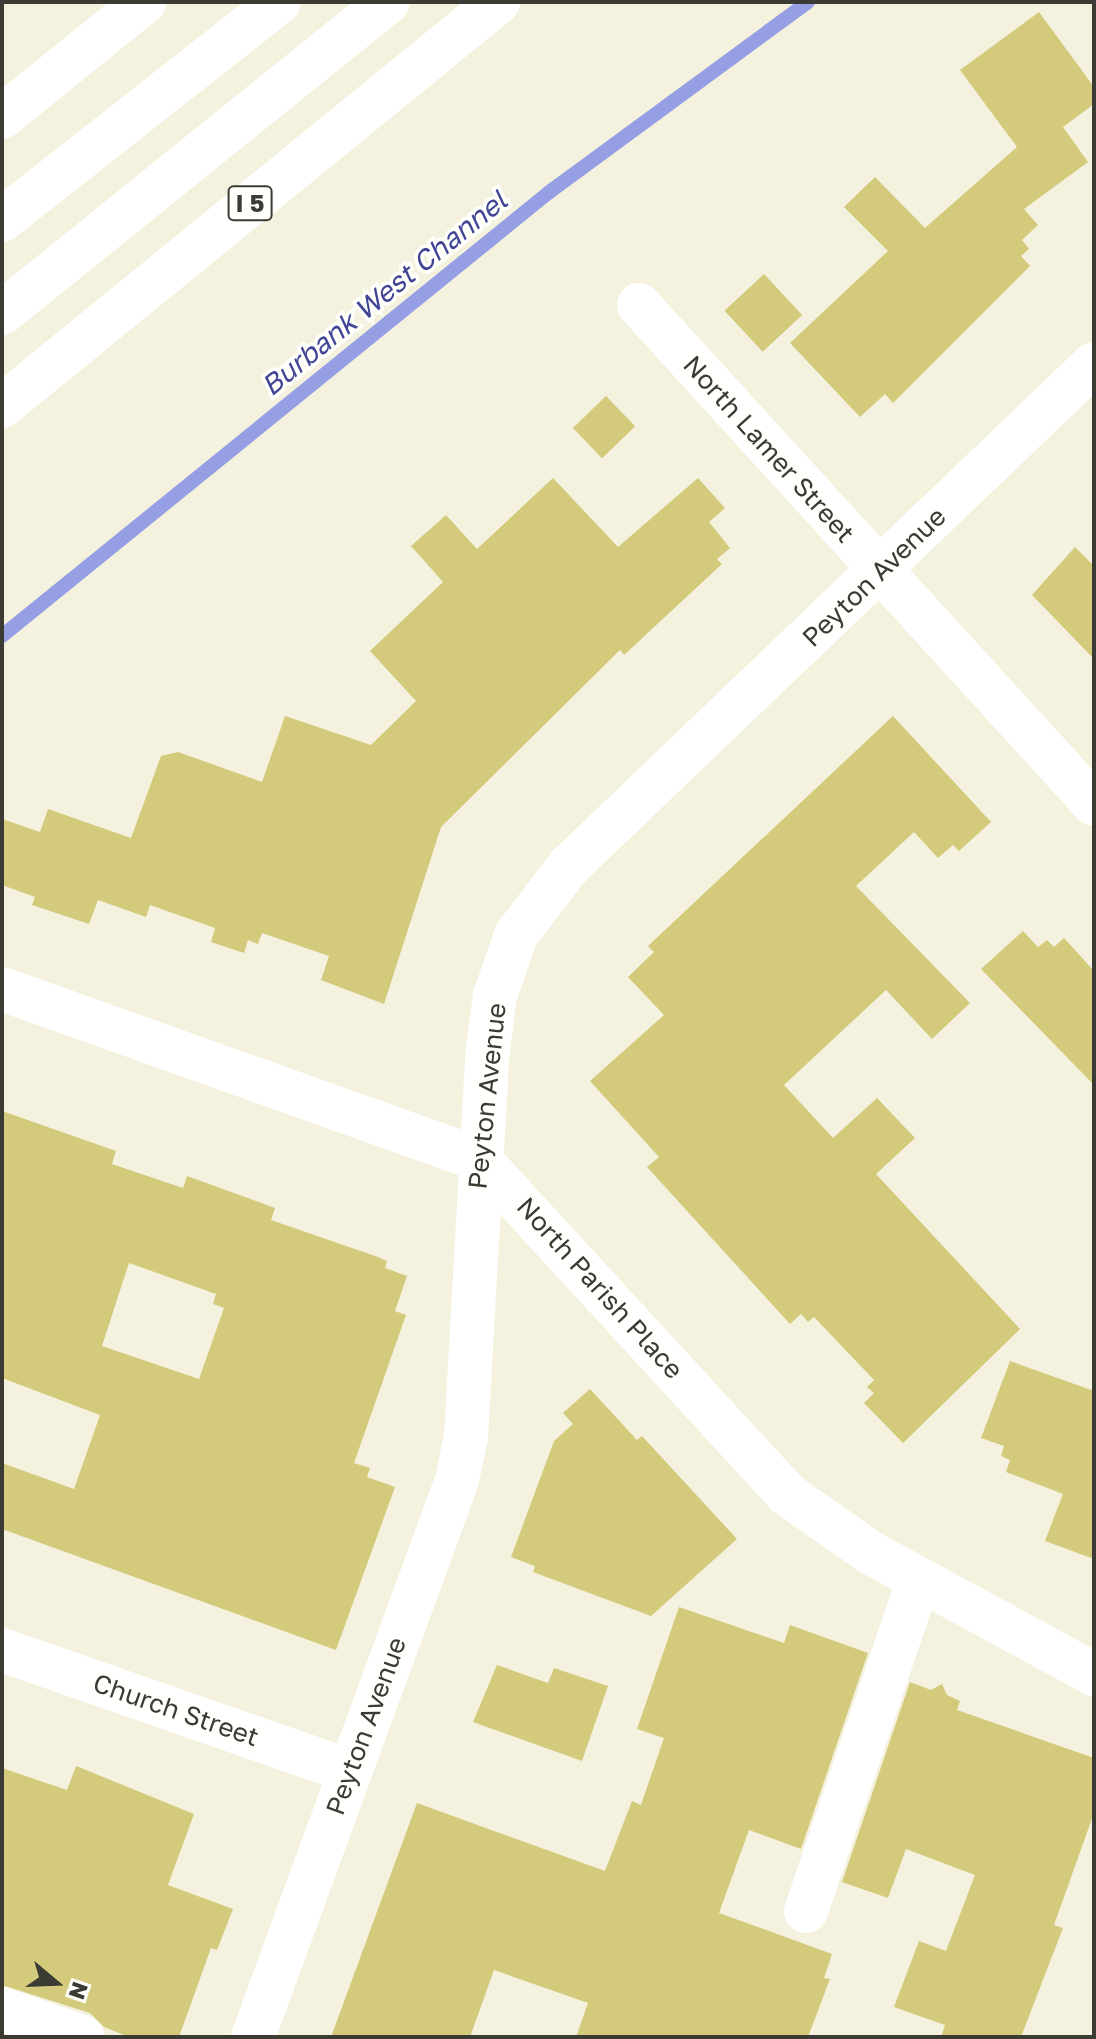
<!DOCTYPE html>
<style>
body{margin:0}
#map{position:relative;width:1096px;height:2039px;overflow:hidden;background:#f4f2de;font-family:"Golos Text",sans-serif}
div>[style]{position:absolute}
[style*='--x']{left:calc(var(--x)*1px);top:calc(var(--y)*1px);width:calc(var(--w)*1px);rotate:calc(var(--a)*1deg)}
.stream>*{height:14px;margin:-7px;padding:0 7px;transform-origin:7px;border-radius:7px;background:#969fe4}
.building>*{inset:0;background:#d3ca7c;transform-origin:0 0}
.minor>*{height:44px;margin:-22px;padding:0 22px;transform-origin:22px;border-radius:22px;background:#fff}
.highway>*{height:44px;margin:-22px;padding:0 22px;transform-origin:22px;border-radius:22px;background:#fff}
span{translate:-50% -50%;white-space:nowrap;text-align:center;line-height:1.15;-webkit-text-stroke:7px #fffffb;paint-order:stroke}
.shield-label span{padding:2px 6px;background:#fffffb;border:2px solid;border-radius:6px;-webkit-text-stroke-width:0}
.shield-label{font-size:24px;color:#3c3b33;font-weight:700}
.street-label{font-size:26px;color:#3c3b33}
.water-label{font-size:28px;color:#414596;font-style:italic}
.frame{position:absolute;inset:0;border:4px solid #3c3b33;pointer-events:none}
.north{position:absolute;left:16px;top:1943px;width:80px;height:80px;-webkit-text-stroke:6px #fffffb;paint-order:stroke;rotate:109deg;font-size:22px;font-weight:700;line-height:32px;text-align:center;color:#3c3b33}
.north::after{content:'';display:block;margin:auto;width:28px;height:36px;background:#3c3b33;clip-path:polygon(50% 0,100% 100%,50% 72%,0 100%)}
</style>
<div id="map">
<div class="stream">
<div style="--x:2;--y:636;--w:703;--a:-39.05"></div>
<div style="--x:548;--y:193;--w:323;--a:-36.3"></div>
</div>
<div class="building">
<div style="clip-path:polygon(1039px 12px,1094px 87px,1094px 104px,1063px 127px,1088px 162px,1024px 209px,1038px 225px,1022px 240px,1029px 249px,1021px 256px,1030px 266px,893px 403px,885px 394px,860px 417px,790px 343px,888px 251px,844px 207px,875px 177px,925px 228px,1017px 147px,960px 70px)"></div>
<div style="left:764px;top:274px;width:56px;height:54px;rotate:47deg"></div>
<div style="left:606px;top:396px;width:42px;height:46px;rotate:46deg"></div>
<div style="clip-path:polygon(553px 478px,618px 547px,698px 478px,725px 508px,709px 522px,730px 548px,717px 559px,722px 564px,624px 655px,620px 650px,441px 827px,384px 1004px,321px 980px,329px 956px,262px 933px,258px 944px,248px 940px,244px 953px,211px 942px,215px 928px,150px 905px,146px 917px,98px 900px,89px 924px,32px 905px,35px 897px,2px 885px,2px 819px,40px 832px,48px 809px,131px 838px,161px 756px,178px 752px,262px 782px,285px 716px,371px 745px,416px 701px,370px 651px,443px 582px,411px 546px,446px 515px,477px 549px)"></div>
<div style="clip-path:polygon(1075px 547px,1094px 566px,1094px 659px,1032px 595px)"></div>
<div style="clip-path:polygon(893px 716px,991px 822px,959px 851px,953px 845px,938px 858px,914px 832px,856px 886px,970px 1003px,932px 1039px,886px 990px,784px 1085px,833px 1138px,877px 1098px,915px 1138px,876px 1174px,1020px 1329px,903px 1443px,864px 1403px,874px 1393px,867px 1387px,874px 1380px,814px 1317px,808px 1322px,801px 1314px,790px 1324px,647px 1167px,659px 1157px,590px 1081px,664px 1015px,628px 977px,654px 952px,648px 946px)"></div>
<div style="clip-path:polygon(1023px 931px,1038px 947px,1047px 940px,1054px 947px,1064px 938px,1094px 971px,1094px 1085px,981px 969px)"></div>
<div style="clip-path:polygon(evenodd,2px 1111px,116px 1151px,112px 1164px,183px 1188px,187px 1176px,275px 1208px,271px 1220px,378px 1257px,387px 1261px,385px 1268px,407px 1276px,395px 1311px,406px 1315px,354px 1463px,370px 1468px,367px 1477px,395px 1487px,336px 1650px,2px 1529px,2px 1463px,74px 1489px,100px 1415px,2px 1378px,2px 1111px,129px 1263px,216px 1294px,213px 1304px,224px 1308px,199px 1379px,102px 1346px,129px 1263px)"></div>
<div style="clip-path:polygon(1010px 1361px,1094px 1391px,1094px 1559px,1045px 1541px,1063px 1494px,1006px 1472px,1010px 1460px,1001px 1456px,1004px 1446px,981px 1438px)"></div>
<div style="clip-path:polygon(590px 1389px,637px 1440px,642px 1436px,737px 1539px,651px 1616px,533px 1572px,535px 1566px,511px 1557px,554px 1441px,573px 1424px,563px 1413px)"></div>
<div style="clip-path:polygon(679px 1607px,784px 1643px,790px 1625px,868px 1653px,801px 1849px,749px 1830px,719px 1913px,832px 1954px,824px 1978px,830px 1979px,808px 2037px,576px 2037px,588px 2003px,494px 1970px,470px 2037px,331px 2037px,417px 1803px,605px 1871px,632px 1801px,641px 1805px,664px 1738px,637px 1729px)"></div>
<div style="clip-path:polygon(497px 1665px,548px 1683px,554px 1668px,608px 1686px,582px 1761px,473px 1722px)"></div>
<div style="clip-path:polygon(910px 1682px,931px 1690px,942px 1684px,947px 1695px,960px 1701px,957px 1710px,1094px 1758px,1094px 1813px,1054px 1925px,1063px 1928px,1021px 2037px,941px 2037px,945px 2025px,894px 2007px,919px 1941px,946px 1951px,975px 1875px,906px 1849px,888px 1898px,842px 1882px)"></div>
<div style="clip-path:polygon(76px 1766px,194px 1814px,168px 1885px,233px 1909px,217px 1950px,211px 1948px,179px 2037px,129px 2037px,104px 2027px,90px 2013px,2px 1985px,2px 1768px,67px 1790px)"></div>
</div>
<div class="minor">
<div style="--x:639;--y:305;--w:675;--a:47.64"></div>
<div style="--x:2;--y:989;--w:506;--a:19.62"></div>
<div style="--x:479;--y:1159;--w:456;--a:47.4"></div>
<div style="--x:788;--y:1495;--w:101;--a:34.9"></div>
<div style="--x:871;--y:1553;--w:254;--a:28.5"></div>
<div style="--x:2;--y:1650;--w:368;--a:19.2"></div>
<div style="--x:806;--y:1911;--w:350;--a:-71.2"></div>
<div style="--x:2;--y:2009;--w:85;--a:19.3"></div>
<div style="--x:253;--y:2037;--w:593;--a:-69.88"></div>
<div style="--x:457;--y:1480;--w:44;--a:-78.2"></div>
<div style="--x:466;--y:1437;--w:382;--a:-86.8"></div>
<div style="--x:487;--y:1056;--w:61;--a:-82.4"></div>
<div style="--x:495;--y:996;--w:65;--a:-71"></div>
<div style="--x:516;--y:935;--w:87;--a:-52.5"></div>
<div style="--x:569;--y:866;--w:726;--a:-43.72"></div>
</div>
<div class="highway">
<div style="--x:2;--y:117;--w:183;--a:-39"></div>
<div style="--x:2;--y:220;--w:352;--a:-38.2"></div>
<div style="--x:2;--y:313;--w:496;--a:-38.9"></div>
<div style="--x:2;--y:406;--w:640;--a:-39.16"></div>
</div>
<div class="shield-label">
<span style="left:250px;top:203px">I 5</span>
</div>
<div class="street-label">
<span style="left:769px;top:449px;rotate:48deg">North Lamer Street</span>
<span style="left:874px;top:577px;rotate:-44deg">Peyton Avenue</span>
<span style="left:487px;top:1096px;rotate:-84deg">Peyton Avenue</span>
<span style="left:600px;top:1288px;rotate:48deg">North Parish Place</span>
<span style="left:176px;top:1710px;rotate:19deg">Church Street</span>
<span style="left:366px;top:1726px;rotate:-70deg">Peyton Avenue</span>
</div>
<div class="water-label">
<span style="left:384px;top:293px;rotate:-39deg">Burbank West Channel</span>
</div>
<div class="frame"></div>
<div class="north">N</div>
</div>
